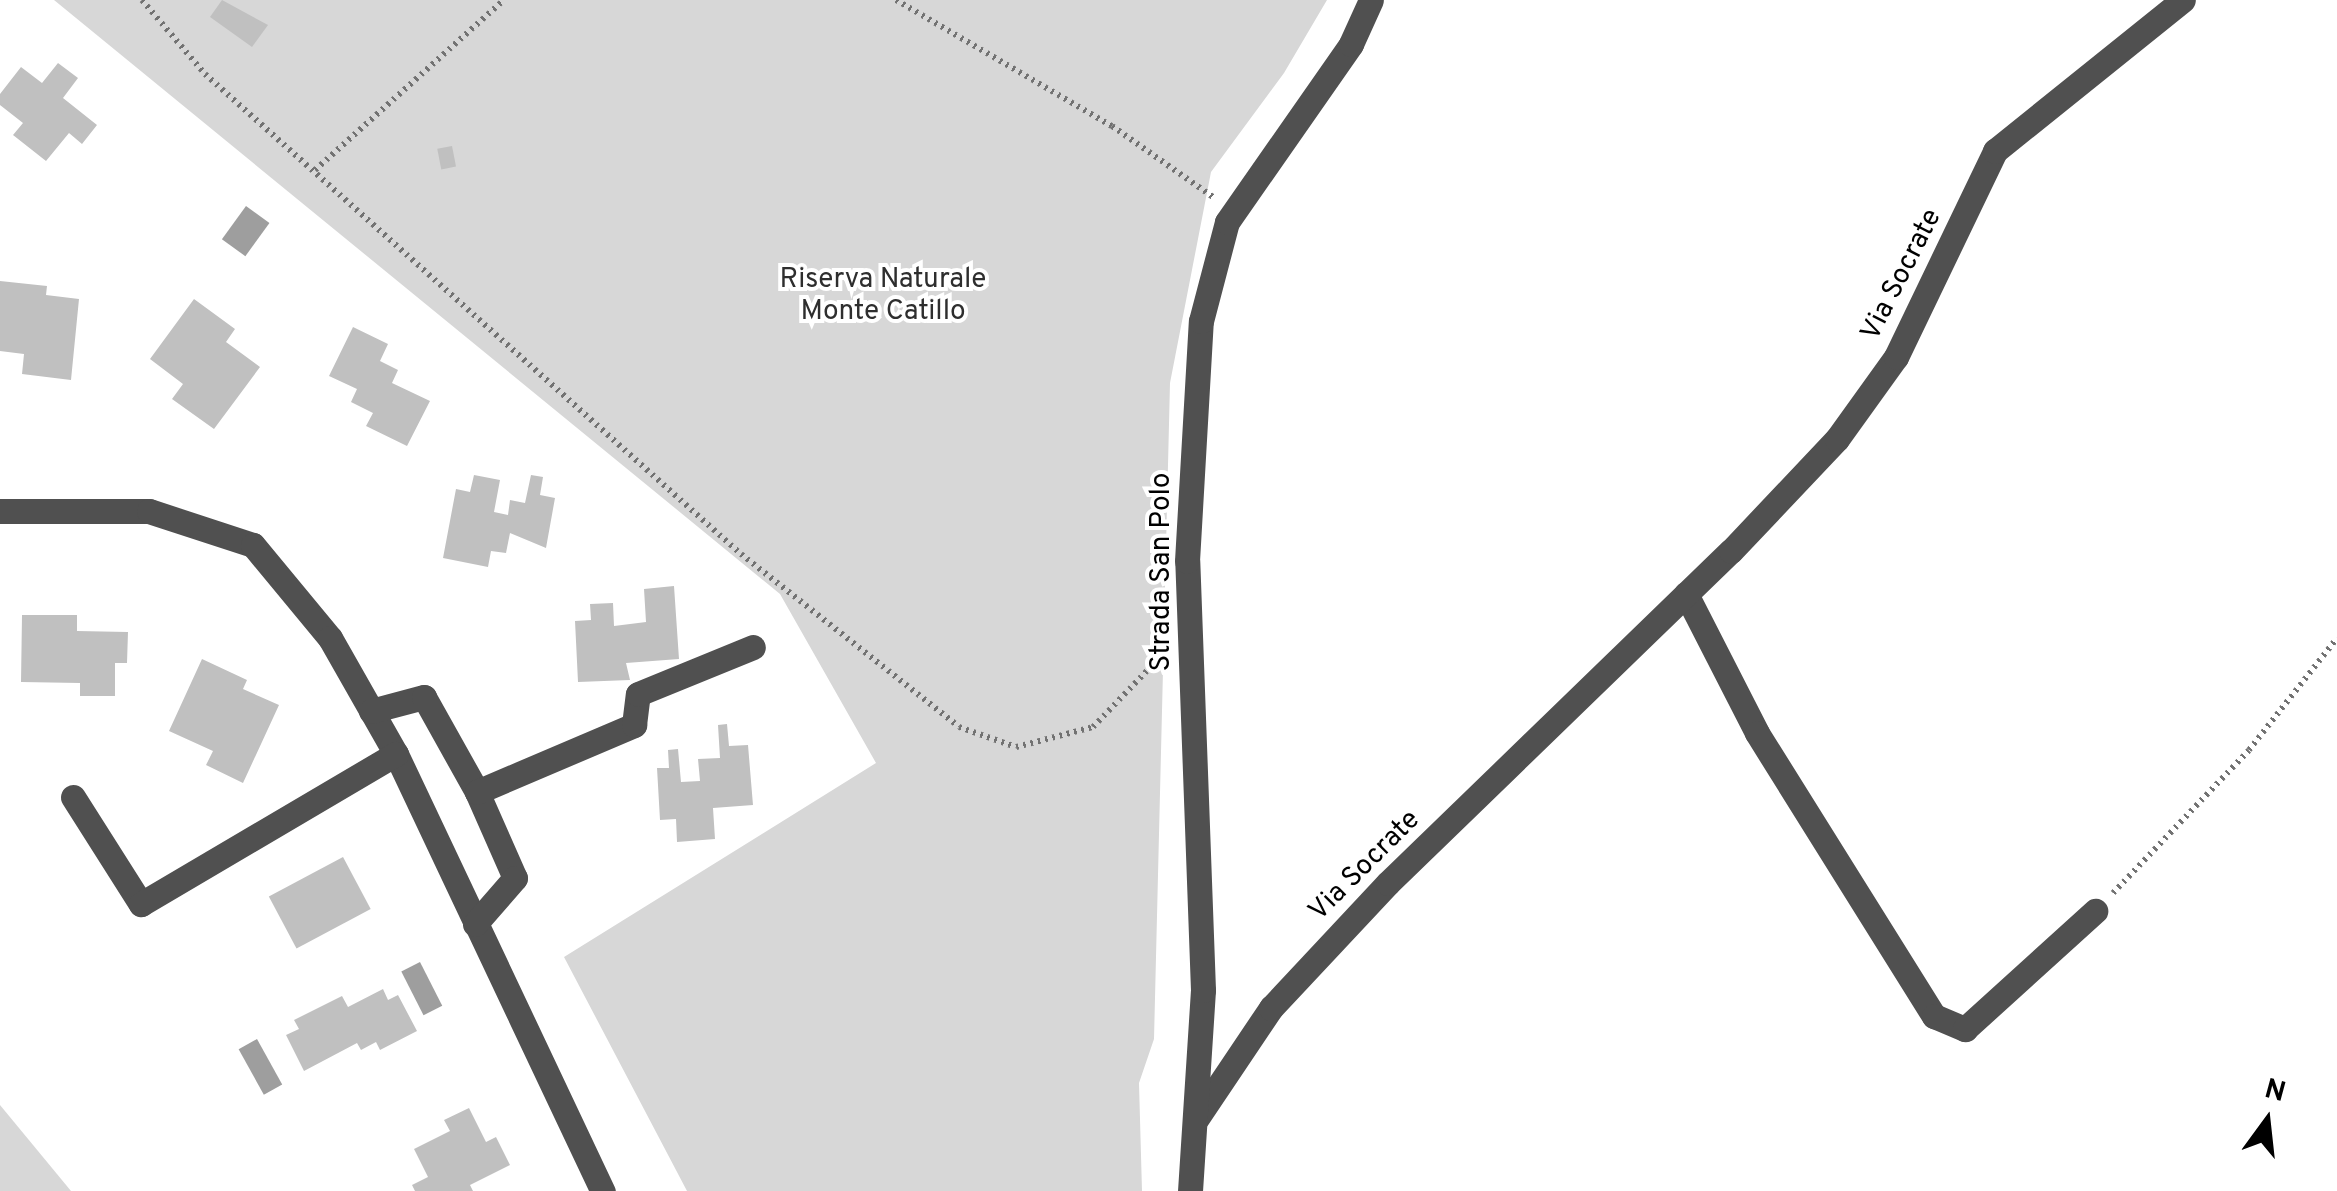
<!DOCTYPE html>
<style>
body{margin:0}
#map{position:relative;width:2337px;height:1191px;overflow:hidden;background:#fff;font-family:Overpass,sans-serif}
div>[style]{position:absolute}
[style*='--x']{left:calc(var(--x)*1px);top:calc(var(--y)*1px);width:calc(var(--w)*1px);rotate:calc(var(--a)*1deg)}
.green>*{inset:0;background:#d7d7d7}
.water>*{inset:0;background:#9e9e9e;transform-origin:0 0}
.building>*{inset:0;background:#c0c0c0;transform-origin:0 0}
.path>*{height:6px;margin-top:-3px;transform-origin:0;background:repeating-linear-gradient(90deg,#727272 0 2.5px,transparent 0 7.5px)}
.minor>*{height:25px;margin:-12.5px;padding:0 12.5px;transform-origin:12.5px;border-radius:12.5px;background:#505050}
span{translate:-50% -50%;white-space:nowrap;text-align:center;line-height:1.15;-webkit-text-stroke:8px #fff;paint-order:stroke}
.street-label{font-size:28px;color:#000}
.park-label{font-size:28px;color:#2e2e2e}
.north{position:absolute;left:2217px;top:1071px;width:100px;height:100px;-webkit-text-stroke:8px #fff;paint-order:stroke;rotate:15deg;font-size:28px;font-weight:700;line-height:40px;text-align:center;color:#000}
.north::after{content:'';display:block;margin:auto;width:35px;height:45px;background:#000;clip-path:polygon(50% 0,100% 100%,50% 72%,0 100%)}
</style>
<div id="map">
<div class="green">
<div style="clip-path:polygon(54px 0,1327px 0,1284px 73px,1211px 172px,1170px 383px,1154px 1039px,1139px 1083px,1142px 1191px,687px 1191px,564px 957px,876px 763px,780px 594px)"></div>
<div style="clip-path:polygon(0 1105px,71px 1191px,0 1191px)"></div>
</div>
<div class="water">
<div style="left:246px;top:206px;width:29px;height:41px;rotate:36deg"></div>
<div style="left:420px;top:962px;width:49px;height:21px;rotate:63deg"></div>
<div style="left:257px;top:1039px;width:52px;height:21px;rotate:61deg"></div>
</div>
<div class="building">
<div style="clip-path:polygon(222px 0,268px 25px,252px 47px,210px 17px)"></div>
<div style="clip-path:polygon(58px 63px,78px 78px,63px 98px,97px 125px,82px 144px,69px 133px,46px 161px,13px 135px,23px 123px,0 105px,0 94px,21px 67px,42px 83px)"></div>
<div style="left:452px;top:146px;width:21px;height:15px;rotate:79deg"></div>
<div style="clip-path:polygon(0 281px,47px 286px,46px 295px,79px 299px,71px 380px,22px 374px,24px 354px,0 351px)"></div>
<div style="clip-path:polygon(194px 299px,235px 329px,226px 342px,260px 367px,214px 429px,172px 399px,183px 384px,150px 359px)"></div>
<div style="clip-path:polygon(353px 327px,388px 344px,380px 361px,398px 370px,392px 383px,430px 401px,407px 446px,366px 426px,373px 413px,351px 402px,357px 389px,329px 376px)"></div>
<div style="clip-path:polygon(474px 475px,500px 480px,494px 512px,508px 515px,510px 500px,525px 503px,531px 475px,543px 477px,540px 495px,555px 498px,546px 548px,510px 533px,506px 553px,491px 551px,488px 567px,443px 558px,456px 489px,470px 492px)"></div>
<div style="clip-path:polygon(674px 586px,679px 659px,626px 663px,630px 680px,578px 682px,575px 621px,591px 620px,590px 604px,613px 603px,614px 626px,646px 622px,644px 589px)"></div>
<div style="clip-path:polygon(22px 615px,77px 615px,77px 631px,128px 632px,127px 663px,115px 663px,115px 696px,80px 696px,80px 683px,21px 682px)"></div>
<div style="clip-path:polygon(202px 659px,247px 680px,243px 689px,279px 705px,243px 783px,206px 765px,213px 751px,169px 731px)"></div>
<div style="clip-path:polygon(727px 724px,729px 746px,748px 745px,753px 805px,713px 808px,715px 839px,677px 842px,676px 819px,660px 820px,657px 768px,669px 768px,668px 750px,678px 749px,681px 782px,700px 781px,698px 759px,720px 758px,718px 725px)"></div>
<div style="left:343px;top:857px;width:59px;height:84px;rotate:62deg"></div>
<div style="clip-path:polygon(383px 989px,388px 1000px,398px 995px,417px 1031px,380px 1050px,376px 1042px,361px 1050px,357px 1043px,304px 1071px,286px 1035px,299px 1029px,294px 1020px,342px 996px,348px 1007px)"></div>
<div style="clip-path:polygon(469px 1108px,486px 1142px,496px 1137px,510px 1165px,470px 1185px,473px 1191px,415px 1191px,412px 1185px,428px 1177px,414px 1149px,450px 1131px,444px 1120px)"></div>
</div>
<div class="path">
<div style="--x:142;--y:0;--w:97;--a:49.6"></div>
<div style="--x:205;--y:74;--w:720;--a:41.85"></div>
<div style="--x:741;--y:554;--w:278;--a:38.4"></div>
<div style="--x:959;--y:727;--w:60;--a:19.3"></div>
<div style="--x:1016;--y:747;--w:80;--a:-14.6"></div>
<div style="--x:1093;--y:727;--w:98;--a:-46.2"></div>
<div style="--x:896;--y:0;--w:250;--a:30.3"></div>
<div style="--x:1112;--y:126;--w:123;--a:35.1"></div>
<div style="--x:315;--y:170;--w:254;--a:-42"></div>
<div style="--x:2113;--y:893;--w:197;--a:-46.4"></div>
<div style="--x:2249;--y:750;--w:142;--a:-51.8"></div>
</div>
<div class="minor">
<div style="--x:0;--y:511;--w:149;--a:0"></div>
<div style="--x:149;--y:511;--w:109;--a:18.1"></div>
<div style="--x:253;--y:545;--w:121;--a:50.4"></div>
<div style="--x:330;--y:638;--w:133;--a:60.4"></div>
<div style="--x:396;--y:754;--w:484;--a:64.7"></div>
<div style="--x:1686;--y:594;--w:156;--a:62.9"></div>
<div style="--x:1757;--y:733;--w:334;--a:58"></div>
<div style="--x:1934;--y:1016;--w:34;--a:23"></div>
<div style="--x:1965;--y:1029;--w:176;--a:-42.2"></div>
<div style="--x:371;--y:711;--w:55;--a:-14.8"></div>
<div style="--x:424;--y:697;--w:109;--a:60.8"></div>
<div style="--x:477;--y:792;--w:94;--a:66.2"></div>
<div style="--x:515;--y:878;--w:61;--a:131"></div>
<div style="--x:477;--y:792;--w:171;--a:-23.1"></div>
<div style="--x:634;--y:725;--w:31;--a:-83"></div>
<div style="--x:638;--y:694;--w:124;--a:-22.2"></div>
<div style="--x:73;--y:797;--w:127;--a:57.6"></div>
<div style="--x:141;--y:904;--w:296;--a:-30.5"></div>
<div style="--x:1197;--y:1118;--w:133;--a:-56.1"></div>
<div style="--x:1271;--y:1008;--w:171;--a:-46.9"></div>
<div style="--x:1388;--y:883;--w:477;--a:-44.1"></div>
<div style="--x:1731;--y:551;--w:154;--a:-46.6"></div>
<div style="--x:1837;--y:439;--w:101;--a:-54.3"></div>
<div style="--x:1896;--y:357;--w:229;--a:-64.3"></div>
<div style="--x:1995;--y:151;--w:241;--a:-38.8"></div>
<div style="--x:1190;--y:1191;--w:201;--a:-86.3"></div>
<div style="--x:1203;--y:990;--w:429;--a:-92.1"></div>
<div style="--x:1187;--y:561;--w:240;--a:-86.7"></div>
<div style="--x:1201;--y:321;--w:102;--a:-75.3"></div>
<div style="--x:1227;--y:222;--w:217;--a:-55.1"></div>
<div style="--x:1351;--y:44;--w:48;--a:-65.6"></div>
</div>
<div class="street-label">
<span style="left:1902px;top:275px;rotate:-63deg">Via Socrate</span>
<span style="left:1162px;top:572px;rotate:-90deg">Strada San Polo</span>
<span style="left:1365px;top:866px;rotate:-45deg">Via Socrate</span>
</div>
<div class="park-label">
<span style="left:883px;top:296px">Riserva Naturale<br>Monte Catillo</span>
</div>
<div class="north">N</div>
</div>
